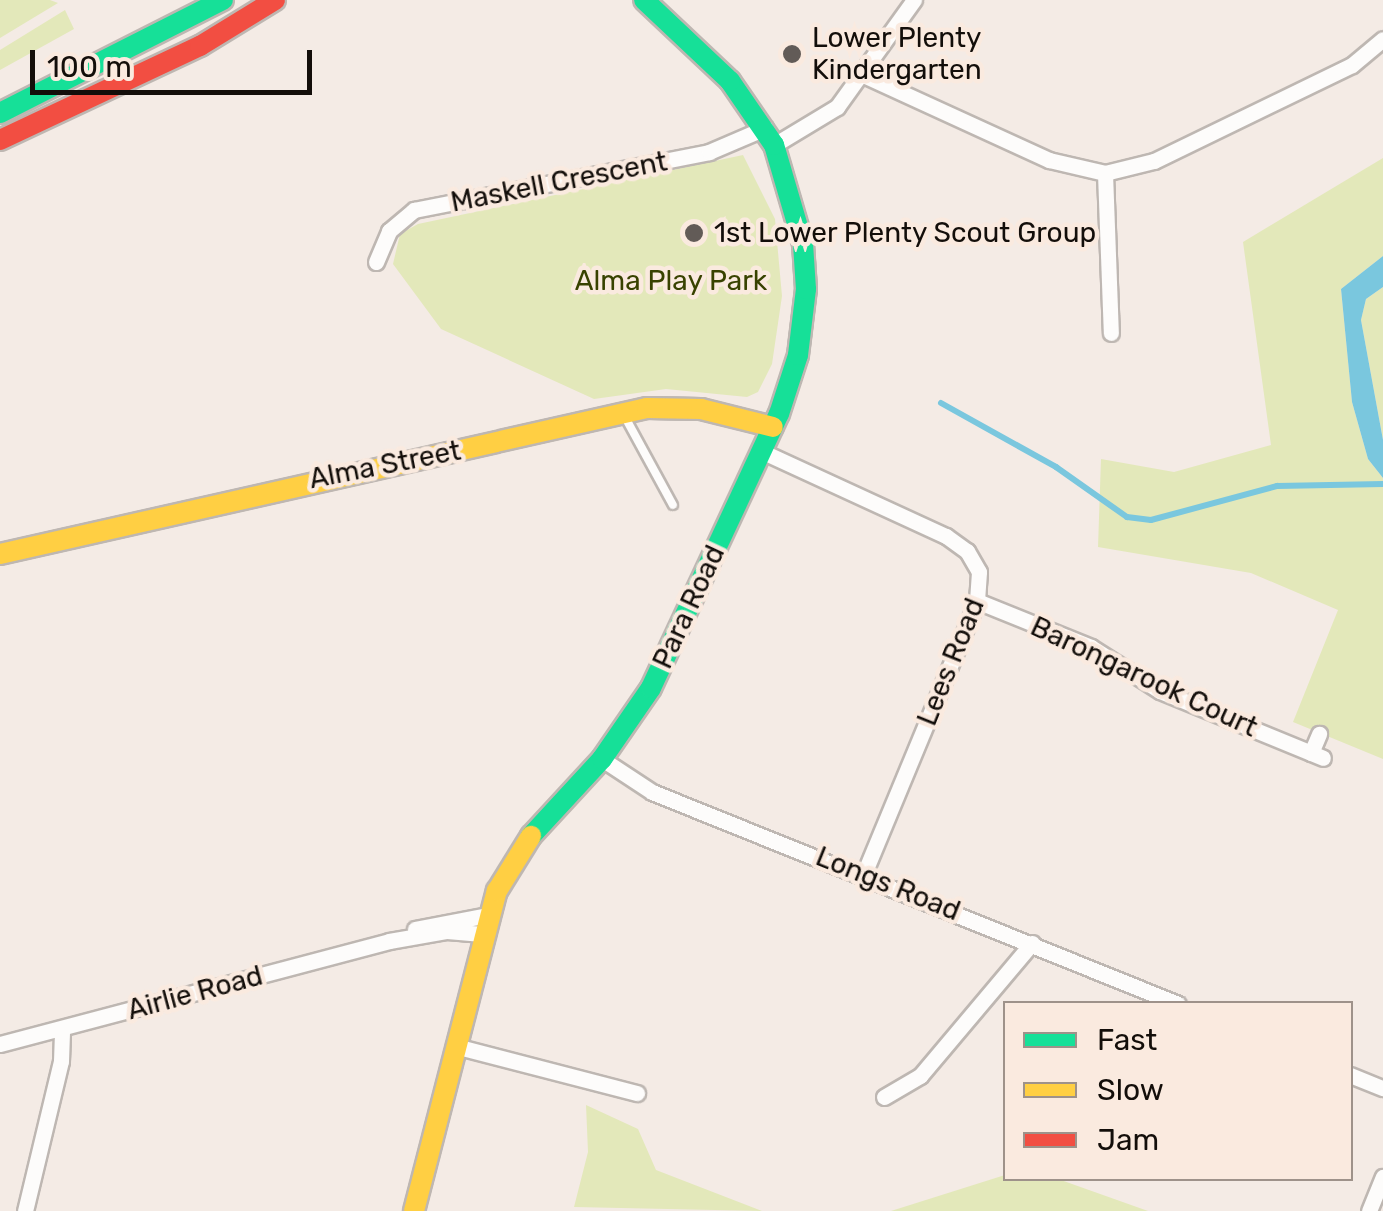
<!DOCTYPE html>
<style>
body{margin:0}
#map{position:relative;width:1383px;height:1211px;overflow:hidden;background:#f4ebe5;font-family:Rubik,sans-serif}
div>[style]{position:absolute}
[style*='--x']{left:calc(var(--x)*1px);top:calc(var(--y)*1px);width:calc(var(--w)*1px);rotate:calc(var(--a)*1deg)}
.green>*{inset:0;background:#e3e8ba}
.water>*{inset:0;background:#7ac7de}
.stream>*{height:6px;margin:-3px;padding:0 3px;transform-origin:3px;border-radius:3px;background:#7ac7de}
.roads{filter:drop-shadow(2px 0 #beb7b2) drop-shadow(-2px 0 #beb7b2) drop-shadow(0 2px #beb7b2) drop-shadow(0 -2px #beb7b2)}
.lane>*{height:8px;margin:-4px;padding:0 4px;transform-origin:4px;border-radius:4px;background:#fdfcfb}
.street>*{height:15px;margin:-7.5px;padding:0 7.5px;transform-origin:7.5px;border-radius:7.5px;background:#fdfcfb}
.fast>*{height:20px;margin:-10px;padding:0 10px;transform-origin:10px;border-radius:10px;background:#16e098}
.slow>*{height:20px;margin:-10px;padding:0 10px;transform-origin:10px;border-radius:10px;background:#ffcf43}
.jam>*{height:20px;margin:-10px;padding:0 10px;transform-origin:10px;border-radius:10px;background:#f24e42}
.dots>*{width:28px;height:28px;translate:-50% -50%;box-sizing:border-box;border:5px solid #faeadf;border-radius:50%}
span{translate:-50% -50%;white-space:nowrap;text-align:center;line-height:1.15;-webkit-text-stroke:9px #faeadf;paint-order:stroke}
.poi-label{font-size:28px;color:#130e0a}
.left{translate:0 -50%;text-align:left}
.street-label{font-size:28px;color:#130e0a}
.park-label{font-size:28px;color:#384200}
.legend{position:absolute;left:1003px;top:1001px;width:350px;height:180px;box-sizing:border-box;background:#faeadf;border:2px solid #9e928a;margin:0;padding:12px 18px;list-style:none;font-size:30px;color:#130e0a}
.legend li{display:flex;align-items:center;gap:20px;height:50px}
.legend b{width:50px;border:2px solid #9e928a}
.scale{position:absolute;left:30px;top:50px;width:282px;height:45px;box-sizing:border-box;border:5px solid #130e0a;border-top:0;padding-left:12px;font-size:30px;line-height:35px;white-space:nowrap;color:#130e0a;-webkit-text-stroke:8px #faeadf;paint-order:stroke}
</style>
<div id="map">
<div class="green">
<div style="clip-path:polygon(0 0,50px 0,58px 3px,0 38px)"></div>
<div style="clip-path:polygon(65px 10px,74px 29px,0 70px,0 50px)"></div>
<div style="clip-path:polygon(743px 155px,775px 219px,782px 296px,772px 364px,758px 392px,747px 397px,666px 389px,594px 399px,441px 329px,393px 264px,400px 234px,418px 224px)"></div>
<div style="clip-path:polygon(1383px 158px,1383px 256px,1341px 289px,1352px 402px,1368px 459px,1383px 478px,1383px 759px,1293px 722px,1338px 610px,1251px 573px,1098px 547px,1101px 459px,1174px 472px,1271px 445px,1243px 242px)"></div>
<div style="clip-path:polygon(1383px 287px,1383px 440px,1361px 320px,1366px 299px)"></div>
<div style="clip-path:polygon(586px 1105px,638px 1129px,656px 1170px,762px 1211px,574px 1207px,588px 1152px)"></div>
<div style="clip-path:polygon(1005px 1175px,1058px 1179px,1148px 1211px,891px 1211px)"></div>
</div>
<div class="water">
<div style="clip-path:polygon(1383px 256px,1383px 287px,1366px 299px,1361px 320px,1383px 440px,1383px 478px,1368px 459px,1352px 402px,1341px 289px)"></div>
</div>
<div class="stream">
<div style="--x:941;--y:403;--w:132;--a:29.1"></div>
<div style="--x:1056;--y:467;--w:87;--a:35.2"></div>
<div style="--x:1127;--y:517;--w:24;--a:7"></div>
<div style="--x:1151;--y:520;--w:131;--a:-15.1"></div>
<div style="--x:1277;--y:486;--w:106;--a:-1.1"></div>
</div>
<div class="roads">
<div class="lane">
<div style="--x:625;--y:417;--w:100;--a:61.4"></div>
</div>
<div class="street">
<div style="--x:861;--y:74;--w:207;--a:24.6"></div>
<div style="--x:1049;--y:160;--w:57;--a:13.1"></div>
<div style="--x:1105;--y:173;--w:50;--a:-13.8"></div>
<div style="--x:1154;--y:161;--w:220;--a:-25.9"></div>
<div style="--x:1352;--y:65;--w:40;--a:-40"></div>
<div style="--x:774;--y:145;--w:74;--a:-31.1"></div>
<div style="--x:837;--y:107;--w:132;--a:-54.3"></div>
<div style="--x:1105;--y:173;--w:160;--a:87.9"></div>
<div style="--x:376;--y:262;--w:34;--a:-67"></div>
<div style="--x:389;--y:231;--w:33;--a:-40"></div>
<div style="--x:414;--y:210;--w:301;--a:-11.1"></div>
<div style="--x:709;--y:152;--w:61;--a:-23.2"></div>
<div style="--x:761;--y:451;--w:204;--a:24.7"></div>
<div style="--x:946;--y:536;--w:26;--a:36"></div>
<div style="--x:967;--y:551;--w:24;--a:60"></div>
<div style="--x:979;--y:572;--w:29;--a:94"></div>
<div style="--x:977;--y:601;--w:295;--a:112.5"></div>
<div style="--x:977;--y:601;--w:123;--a:22"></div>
<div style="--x:1091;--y:647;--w:82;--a:32.5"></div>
<div style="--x:1160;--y:691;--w:176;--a:22.3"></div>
<div style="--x:1311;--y:753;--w:21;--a:-67"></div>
<div style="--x:602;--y:759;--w:60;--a:33.4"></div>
<div style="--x:652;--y:792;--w:567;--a:21.95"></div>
<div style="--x:415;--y:929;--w:74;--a:-10.9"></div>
<div style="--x:0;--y:1044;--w:402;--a:-14.8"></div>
<div style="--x:389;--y:941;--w:59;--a:-9.8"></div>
<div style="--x:447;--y:931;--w:35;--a:5"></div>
<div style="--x:455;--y:1046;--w:188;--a:14.5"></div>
<div style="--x:1350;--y:1075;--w:35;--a:22"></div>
<div style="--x:884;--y:1097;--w:42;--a:-30.3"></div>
<div style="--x:920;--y:1076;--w:174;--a:-49.9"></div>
<div style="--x:25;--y:1211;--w:154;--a:-76.5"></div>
<div style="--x:61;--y:1061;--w:32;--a:-88"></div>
<div style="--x:1369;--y:1211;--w:37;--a:-68"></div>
</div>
<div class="fast">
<div style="--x:0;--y:113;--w:250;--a:-26.9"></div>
<div style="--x:531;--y:836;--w:105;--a:-47.3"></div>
<div style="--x:602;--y:759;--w:86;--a:-55.4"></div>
<div style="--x:651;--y:688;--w:302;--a:-65"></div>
<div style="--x:779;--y:414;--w:62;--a:-72.1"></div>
<div style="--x:798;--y:355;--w:66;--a:-83.1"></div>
<div style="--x:806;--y:289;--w:45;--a:-93.8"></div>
<div style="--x:803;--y:244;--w:103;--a:-106.3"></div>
<div style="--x:774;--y:145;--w:78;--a:-124.5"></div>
<div style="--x:730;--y:81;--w:118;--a:-136.7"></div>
</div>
<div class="slow">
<div style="--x:0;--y:554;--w:663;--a:-12.72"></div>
<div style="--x:647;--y:408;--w:54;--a:1.1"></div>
<div style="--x:701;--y:409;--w:74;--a:14"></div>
<div style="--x:414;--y:1211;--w:331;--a:-75.5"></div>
<div style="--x:497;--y:891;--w:65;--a:-58.3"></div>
</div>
<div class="jam">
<div style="--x:0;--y:140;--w:221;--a:-25.2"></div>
<div style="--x:200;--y:46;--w:88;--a:-31.5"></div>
</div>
</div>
<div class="dots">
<div style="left:792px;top:54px;background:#625b57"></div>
<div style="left:694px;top:233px;background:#625b57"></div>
</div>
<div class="poi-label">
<span class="left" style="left:812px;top:54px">Lower Plenty<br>Kindergarten</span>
<span class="left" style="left:714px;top:233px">1st Lower Plenty Scout Group</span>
</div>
<div class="street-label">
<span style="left:559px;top:182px;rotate:-11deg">Maskell Crescent</span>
<span style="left:385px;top:465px;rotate:-11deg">Alma Street</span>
<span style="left:689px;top:607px;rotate:-65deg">Para Road</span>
<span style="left:951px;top:662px;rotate:-68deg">Lees Road</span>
<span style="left:1144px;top:677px;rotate:25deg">Barongarook Court</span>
<span style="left:888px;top:884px;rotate:22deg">Longs Road</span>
<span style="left:195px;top:993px;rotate:-15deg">Airlie Road</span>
</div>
<div class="park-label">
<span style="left:671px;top:281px">Alma Play Park</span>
</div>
<ul class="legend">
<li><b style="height:12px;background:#16e098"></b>Fast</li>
<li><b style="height:12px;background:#ffcf43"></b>Slow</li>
<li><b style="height:12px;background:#f24e42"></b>Jam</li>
</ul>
<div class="scale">100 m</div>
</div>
